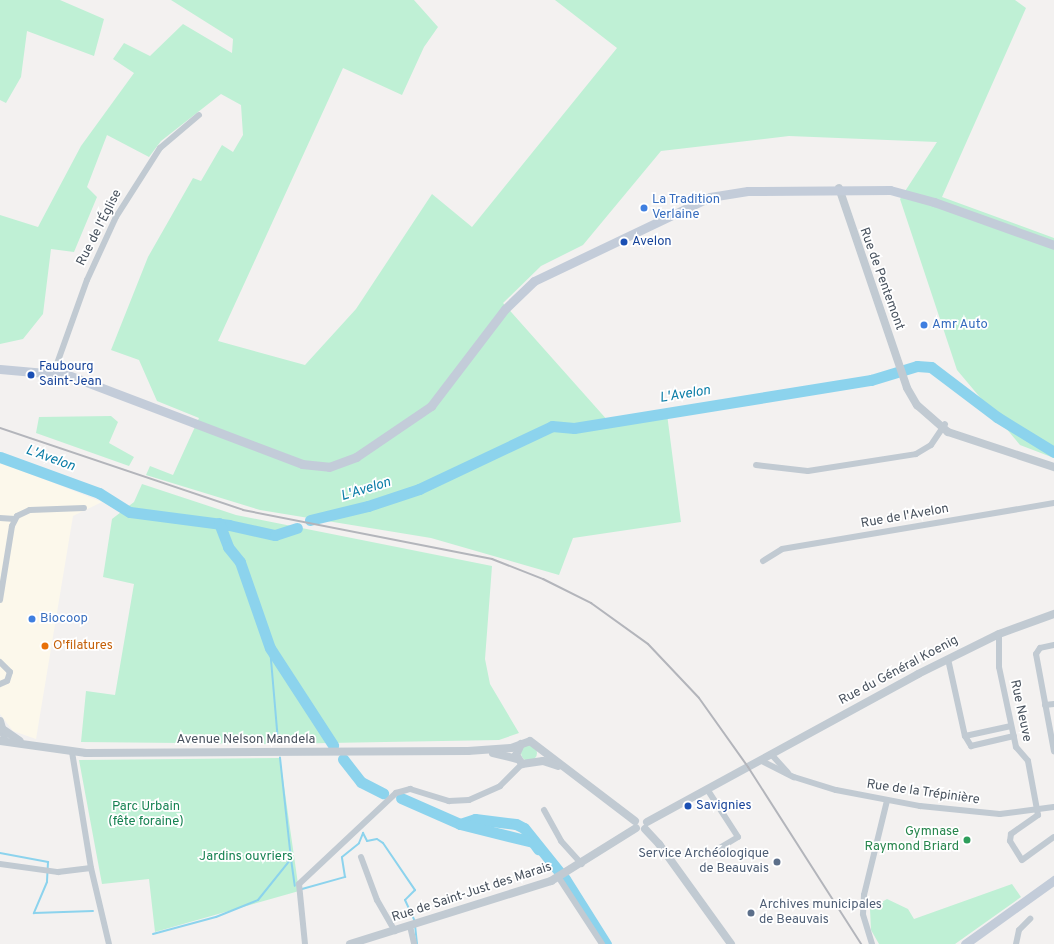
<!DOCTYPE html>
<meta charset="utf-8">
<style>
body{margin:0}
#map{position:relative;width:1054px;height:944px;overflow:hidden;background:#f3f1f0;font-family:Overpass,sans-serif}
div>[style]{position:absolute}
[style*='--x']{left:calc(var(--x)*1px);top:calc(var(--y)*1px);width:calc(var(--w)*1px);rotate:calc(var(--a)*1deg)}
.commercial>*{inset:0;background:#fcf8eb}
.green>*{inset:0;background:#bff0d5}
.round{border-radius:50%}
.stream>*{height:2px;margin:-1px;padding:0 1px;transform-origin:1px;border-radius:1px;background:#8cd3ed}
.river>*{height:11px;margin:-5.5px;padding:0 5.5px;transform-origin:5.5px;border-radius:5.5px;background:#8cd3ed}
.minor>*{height:6px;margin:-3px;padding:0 3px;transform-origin:3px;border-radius:3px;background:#c1cad2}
.tertiary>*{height:8px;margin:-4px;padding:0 4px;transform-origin:4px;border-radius:4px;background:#c1cad2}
.secondary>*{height:9px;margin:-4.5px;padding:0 4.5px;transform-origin:4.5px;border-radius:4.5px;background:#c3ccd9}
.rail>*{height:2px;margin:-1px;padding:0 1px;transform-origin:1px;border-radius:1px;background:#b3b5bb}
.dots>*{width:11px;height:11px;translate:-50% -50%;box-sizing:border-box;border:2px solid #fff;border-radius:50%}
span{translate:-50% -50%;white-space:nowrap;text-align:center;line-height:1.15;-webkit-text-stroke:3.5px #fff;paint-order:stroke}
.shop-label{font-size:13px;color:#366cbe}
.left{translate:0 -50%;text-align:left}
.street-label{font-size:13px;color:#48525e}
.transit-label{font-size:13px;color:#164399}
.food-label{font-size:13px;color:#c56008}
.park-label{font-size:13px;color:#168252}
.leisure-label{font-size:13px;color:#27864d}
.right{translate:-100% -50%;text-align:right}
.service-label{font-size:13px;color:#4e5e75}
.water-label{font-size:14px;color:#0b7da7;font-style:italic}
</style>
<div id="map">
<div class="commercial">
<div style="clip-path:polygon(0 462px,102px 502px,73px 516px,36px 739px,13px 731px,0 714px)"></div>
</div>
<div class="green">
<div style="clip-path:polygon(0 0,60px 0,104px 19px,94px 56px,27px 31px,21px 77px,6px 103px,0 100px)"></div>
<div style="clip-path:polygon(171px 0,414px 0,438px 27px,424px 47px,402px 95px,343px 68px,218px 341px,305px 365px,356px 309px,432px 194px,472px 227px,617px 48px,555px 0,1015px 0,1026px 8px,942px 197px,1054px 238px,1054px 458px,1020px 445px,957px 370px,900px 199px,937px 142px,789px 136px,661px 151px,583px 245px,541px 266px,503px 303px,609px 422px,667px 414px,681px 522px,573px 538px,559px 575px,431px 538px,260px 510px,146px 475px,150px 466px,173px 475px,199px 418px,157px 401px,139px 360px,111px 350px,148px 257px,193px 178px,201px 181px,222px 145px,233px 152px,243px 135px,241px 105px,221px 94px,161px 141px,149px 157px,107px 135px,87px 187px,97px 197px,74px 252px,51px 249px,43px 314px,23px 339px,0 344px,0 215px,38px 227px,81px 146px,134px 73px,113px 59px,124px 43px,150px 56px,183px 24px,232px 53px,233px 39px)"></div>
<div style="clip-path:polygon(111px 416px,118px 422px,109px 443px,134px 457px,129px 466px,36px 433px,39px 417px)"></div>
<div style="clip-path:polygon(142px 484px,236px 515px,492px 566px,485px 659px,490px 684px,519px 733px,499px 740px,271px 744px,81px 742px,86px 691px,115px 695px,134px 584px,103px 577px,112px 519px,134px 502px)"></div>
<div class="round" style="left:521px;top:745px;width:16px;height:16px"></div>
<div style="clip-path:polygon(280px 758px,299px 891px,155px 932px,149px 879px,102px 884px,79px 760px)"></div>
<div style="clip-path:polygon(1012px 884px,1021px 897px,955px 944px,879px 944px,871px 930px,870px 909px,887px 899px,908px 909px,914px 919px)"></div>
</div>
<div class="stream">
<div style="--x:270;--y:648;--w:93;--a:85.1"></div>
<div style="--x:0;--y:853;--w:49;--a:10.6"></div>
<div style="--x:48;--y:862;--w:20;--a:93"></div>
<div style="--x:47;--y:882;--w:34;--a:113"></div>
<div style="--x:34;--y:913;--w:59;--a:-1.9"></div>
<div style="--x:291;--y:859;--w:27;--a:82"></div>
<div style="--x:302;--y:889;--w:45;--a:-15.6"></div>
<div style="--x:345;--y:877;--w:20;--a:-99"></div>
<div style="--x:342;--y:857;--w:22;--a:-39"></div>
<div style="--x:359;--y:843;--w:11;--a:-68"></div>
<div style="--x:363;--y:833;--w:9;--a:63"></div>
<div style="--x:367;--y:841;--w:10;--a:-11"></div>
<div style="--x:377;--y:839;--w:7;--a:34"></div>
<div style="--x:383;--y:843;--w:57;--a:55.8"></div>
<div style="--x:415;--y:890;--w:14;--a:135"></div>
<div style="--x:405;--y:900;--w:23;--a:65"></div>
<div style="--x:415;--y:925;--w:19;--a:84"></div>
<div style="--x:153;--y:934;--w:65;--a:-15.1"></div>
<div style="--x:216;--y:917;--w:45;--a:-22"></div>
<div style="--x:258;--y:900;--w:53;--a:-51.2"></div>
<div style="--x:291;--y:859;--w:102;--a:-96.2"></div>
</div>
<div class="river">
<div style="--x:0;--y:457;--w:105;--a:20"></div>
<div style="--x:99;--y:493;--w:36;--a:32"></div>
<div style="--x:130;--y:512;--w:100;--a:7.5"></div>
<div style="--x:229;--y:525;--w:47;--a:12.3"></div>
<div style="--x:275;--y:535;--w:23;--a:-18"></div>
<div style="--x:310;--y:520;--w:60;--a:-13.6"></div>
<div style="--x:368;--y:506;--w:54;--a:-18.4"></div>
<div style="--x:419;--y:489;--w:147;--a:-25.3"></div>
<div style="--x:552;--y:426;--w:22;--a:5"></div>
<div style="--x:574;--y:428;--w:301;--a:-9.2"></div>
<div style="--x:871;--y:380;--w:48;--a:-16.9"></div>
<div style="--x:917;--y:366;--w:14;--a:4"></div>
<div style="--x:931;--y:367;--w:83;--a:37.1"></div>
<div style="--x:997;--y:417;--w:67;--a:31.6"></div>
<div style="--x:219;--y:523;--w:26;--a:69"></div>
<div style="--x:228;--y:547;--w:19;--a:51"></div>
<div style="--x:240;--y:562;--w:91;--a:70.8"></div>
<div style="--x:270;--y:648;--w:116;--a:57"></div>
<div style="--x:343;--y:759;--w:29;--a:52"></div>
<div style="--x:361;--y:782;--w:25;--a:27"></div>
<div style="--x:401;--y:798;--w:64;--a:23.8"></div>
<div style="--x:460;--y:824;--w:16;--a:-18"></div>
<div style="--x:475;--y:819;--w:41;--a:7"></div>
<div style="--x:516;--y:824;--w:9;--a:27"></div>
<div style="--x:524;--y:828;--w:65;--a:51.2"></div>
<div style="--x:565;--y:879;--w:77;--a:57.8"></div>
<div style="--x:460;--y:824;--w:75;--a:13.9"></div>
<div style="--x:533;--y:842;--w:9;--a:54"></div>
</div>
<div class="minor">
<div style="--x:54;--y:372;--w:98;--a:-70.3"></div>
<div style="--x:87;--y:280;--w:69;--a:-65.3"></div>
<div style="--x:116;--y:217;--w:82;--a:-57.5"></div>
<div style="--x:160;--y:148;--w:51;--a:-40.2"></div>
<div style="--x:756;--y:465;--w:52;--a:6.6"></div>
<div style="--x:808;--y:471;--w:109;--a:-8.9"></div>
<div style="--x:916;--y:454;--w:17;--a:-31"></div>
<div style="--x:931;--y:445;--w:25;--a:-56"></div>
<div style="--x:0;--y:518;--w:15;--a:4"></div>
<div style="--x:763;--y:561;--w:22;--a:-32"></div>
<div style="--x:782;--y:549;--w:276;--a:-9.6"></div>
<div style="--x:0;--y:600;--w:75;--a:-80.8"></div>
<div style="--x:12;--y:526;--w:11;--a:-63"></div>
<div style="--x:17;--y:516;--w:14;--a:-25"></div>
<div style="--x:30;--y:510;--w:54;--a:-2.1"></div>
<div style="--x:999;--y:634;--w:33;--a:90"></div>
<div style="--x:999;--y:667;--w:82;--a:78"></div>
<div style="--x:1016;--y:747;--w:18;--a:49"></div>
<div style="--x:1028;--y:761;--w:55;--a:79.5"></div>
<div style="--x:1038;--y:815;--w:33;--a:145"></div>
<div style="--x:1011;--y:834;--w:7;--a:98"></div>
<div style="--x:1010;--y:841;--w:22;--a:58"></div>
<div style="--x:1022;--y:860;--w:39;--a:-36"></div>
<div style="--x:1054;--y:645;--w:14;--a:168"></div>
<div style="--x:1040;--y:648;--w:7;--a:124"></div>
<div style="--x:1036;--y:654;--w:99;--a:79.5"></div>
<div style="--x:948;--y:659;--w:79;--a:77.6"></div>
<div style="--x:0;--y:662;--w:14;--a:45"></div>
<div style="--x:10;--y:672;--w:9;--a:108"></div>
<div style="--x:7;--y:681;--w:8;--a:157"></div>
<div style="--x:1045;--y:705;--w:9;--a:-6"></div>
<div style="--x:1011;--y:726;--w:47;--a:167.7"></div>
<div style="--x:965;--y:736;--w:12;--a:59"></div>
<div style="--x:971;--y:746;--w:44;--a:-13.1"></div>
<div style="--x:72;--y:752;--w:118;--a:80.7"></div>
<div style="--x:91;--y:868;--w:78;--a:76.7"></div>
<div style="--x:771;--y:754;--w:25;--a:48"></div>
<div style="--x:760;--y:760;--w:38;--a:27"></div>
<div style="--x:794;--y:777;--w:44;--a:17.2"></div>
<div style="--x:836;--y:790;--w:86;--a:10.8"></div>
<div style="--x:920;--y:806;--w:80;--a:5.7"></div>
<div style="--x:1000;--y:814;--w:54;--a:-7.4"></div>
<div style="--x:707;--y:789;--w:57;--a:57.1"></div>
<div style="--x:738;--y:837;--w:26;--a:149"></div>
<div style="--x:544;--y:810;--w:35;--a:61"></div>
<div style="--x:561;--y:841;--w:31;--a:48"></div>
<div style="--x:361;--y:857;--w:46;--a:69.6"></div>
<div style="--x:377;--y:900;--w:36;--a:60"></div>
<div style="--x:0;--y:864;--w:59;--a:7.9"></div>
<div style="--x:58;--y:872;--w:33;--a:-7"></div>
<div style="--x:559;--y:878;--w:79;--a:56.9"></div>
<div style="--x:410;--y:926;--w:18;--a:77"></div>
<div style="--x:305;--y:944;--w:60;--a:-95.7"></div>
<div style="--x:299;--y:884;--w:133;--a:-43.2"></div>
<div style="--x:396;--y:793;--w:15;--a:-16"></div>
<div style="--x:410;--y:789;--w:41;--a:17.1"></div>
<div style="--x:449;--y:801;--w:20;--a:-3"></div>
<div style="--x:469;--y:800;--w:34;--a:-24"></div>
<div style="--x:500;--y:786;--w:31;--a:-45"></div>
<div style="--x:872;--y:944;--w:31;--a:-107"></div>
<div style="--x:863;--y:914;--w:19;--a:-87"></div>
<div style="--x:864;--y:895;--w:97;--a:-76.3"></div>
<div style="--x:1016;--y:944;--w:14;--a:-78"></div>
<div style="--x:1019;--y:930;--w:16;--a:-45"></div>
</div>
<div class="tertiary">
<div style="--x:839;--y:188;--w:211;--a:71.2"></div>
<div style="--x:907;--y:388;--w:20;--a:60"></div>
<div style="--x:917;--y:405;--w:41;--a:41.1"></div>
<div style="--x:948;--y:432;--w:112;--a:18.3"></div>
<div style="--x:0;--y:721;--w:15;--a:74"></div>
<div style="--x:4;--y:730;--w:19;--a:35"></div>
<div style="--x:0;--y:741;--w:87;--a:7.9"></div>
<div style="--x:86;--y:753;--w:382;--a:-0.3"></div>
<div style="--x:468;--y:751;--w:43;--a:-4"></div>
<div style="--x:511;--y:748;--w:20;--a:-20"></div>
<div style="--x:530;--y:741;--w:132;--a:37.3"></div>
<div style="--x:521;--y:744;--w:12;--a:114"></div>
<div style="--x:516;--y:755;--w:11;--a:56"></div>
<div style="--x:522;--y:764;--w:21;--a:-8"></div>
<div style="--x:543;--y:761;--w:16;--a:18"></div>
<div style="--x:493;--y:753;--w:25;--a:14"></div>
<div style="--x:647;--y:822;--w:309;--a:-28.6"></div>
<div style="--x:918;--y:674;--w:90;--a:-26.3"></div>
<div style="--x:999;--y:634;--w:59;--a:-20"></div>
<div style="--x:645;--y:829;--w:21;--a:47"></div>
<div style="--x:659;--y:844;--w:123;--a:54.2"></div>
<div style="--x:350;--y:944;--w:211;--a:-17.4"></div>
<div style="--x:551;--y:881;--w:100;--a:-31.9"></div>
</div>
<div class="secondary">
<div style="--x:0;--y:369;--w:68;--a:5"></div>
<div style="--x:68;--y:375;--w:250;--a:20.8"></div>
<div style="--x:302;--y:464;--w:27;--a:6"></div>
<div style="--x:329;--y:467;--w:29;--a:-20"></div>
<div style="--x:356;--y:457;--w:91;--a:-34.2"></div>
<div style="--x:431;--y:406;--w:122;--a:-52.7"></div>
<div style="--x:505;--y:309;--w:40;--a:-44"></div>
<div style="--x:534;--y:281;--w:195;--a:-25.5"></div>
<div style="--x:710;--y:197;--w:38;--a:-9"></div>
<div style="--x:748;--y:191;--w:142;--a:-0.4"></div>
<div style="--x:890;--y:190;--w:46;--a:15.3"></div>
<div style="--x:934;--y:202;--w:127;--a:19.7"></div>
<div style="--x:965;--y:944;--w:110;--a:-35.7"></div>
</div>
<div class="rail">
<div style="--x:0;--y:428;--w:256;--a:18.6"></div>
<div style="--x:243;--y:510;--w:254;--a:11.1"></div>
<div style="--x:492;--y:559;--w:55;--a:21.4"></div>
<div style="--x:543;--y:579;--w:54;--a:26.6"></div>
<div style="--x:591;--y:603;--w:70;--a:35.7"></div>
<div style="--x:648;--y:644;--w:74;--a:46.6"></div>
<div style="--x:699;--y:698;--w:85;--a:54.6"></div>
<div style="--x:748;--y:767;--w:210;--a:57.4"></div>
</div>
<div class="dots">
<div style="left:644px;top:208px;background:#3f7fe0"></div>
<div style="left:624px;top:242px;background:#1a4fb4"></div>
<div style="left:924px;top:325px;background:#3f7fe0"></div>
<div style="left:31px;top:375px;background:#1a4fb4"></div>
<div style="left:32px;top:619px;background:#3f7fe0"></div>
<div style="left:45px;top:646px;background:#e8710a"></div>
<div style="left:688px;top:806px;background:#1a4fb4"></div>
<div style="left:967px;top:840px;background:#2e9e5b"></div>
<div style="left:777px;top:862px;background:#5c6f8a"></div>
<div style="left:751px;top:913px;background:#5c6f8a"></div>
</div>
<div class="shop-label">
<span class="left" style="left:652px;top:208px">La Tradition<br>Verlaine</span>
<span class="left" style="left:932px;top:325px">Amr Auto</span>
<span class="left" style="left:40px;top:619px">Biocoop</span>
</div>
<div class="street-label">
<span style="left:100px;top:228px;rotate:-63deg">Rue de l'Église</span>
<span style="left:881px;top:279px;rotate:70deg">Rue de Pentemont</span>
<span style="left:905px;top:517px;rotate:-10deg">Rue de l'Avelon</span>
<span style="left:899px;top:671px;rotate:-28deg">Rue du Général Koenig</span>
<span style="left:1020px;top:711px;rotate:78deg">Rue Neuve</span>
<span style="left:246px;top:740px">Avenue Nelson Mandela</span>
<span style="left:923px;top:793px;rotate:8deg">Rue de la Trépinière</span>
<span style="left:472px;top:893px;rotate:-18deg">Rue de Saint-Just des Marais</span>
</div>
<div class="transit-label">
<span class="left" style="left:632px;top:242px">Avelon</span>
<span class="left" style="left:39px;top:375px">Faubourg<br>Saint-Jean</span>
<span class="left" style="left:696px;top:806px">Savignies</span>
</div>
<div class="food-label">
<span class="left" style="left:53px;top:646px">O'filatures</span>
</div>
<div class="park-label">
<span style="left:146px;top:815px">Parc Urbain<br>(fête foraine)</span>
<span style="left:246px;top:857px">Jardins ouvriers</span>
</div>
<div class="leisure-label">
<span class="right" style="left:959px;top:840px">Gymnase<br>Raymond Briard</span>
</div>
<div class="service-label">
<span class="right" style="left:769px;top:862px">Service Archéologique<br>de Beauvais</span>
<span class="left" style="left:759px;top:913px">Archives municipales<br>de Beauvais</span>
</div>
<div class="water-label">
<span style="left:685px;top:395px;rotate:-9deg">L'Avelon</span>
<span style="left:50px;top:459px;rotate:20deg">L'Avelon</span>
<span style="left:366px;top:490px;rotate:-17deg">L'Avelon</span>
</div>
</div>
